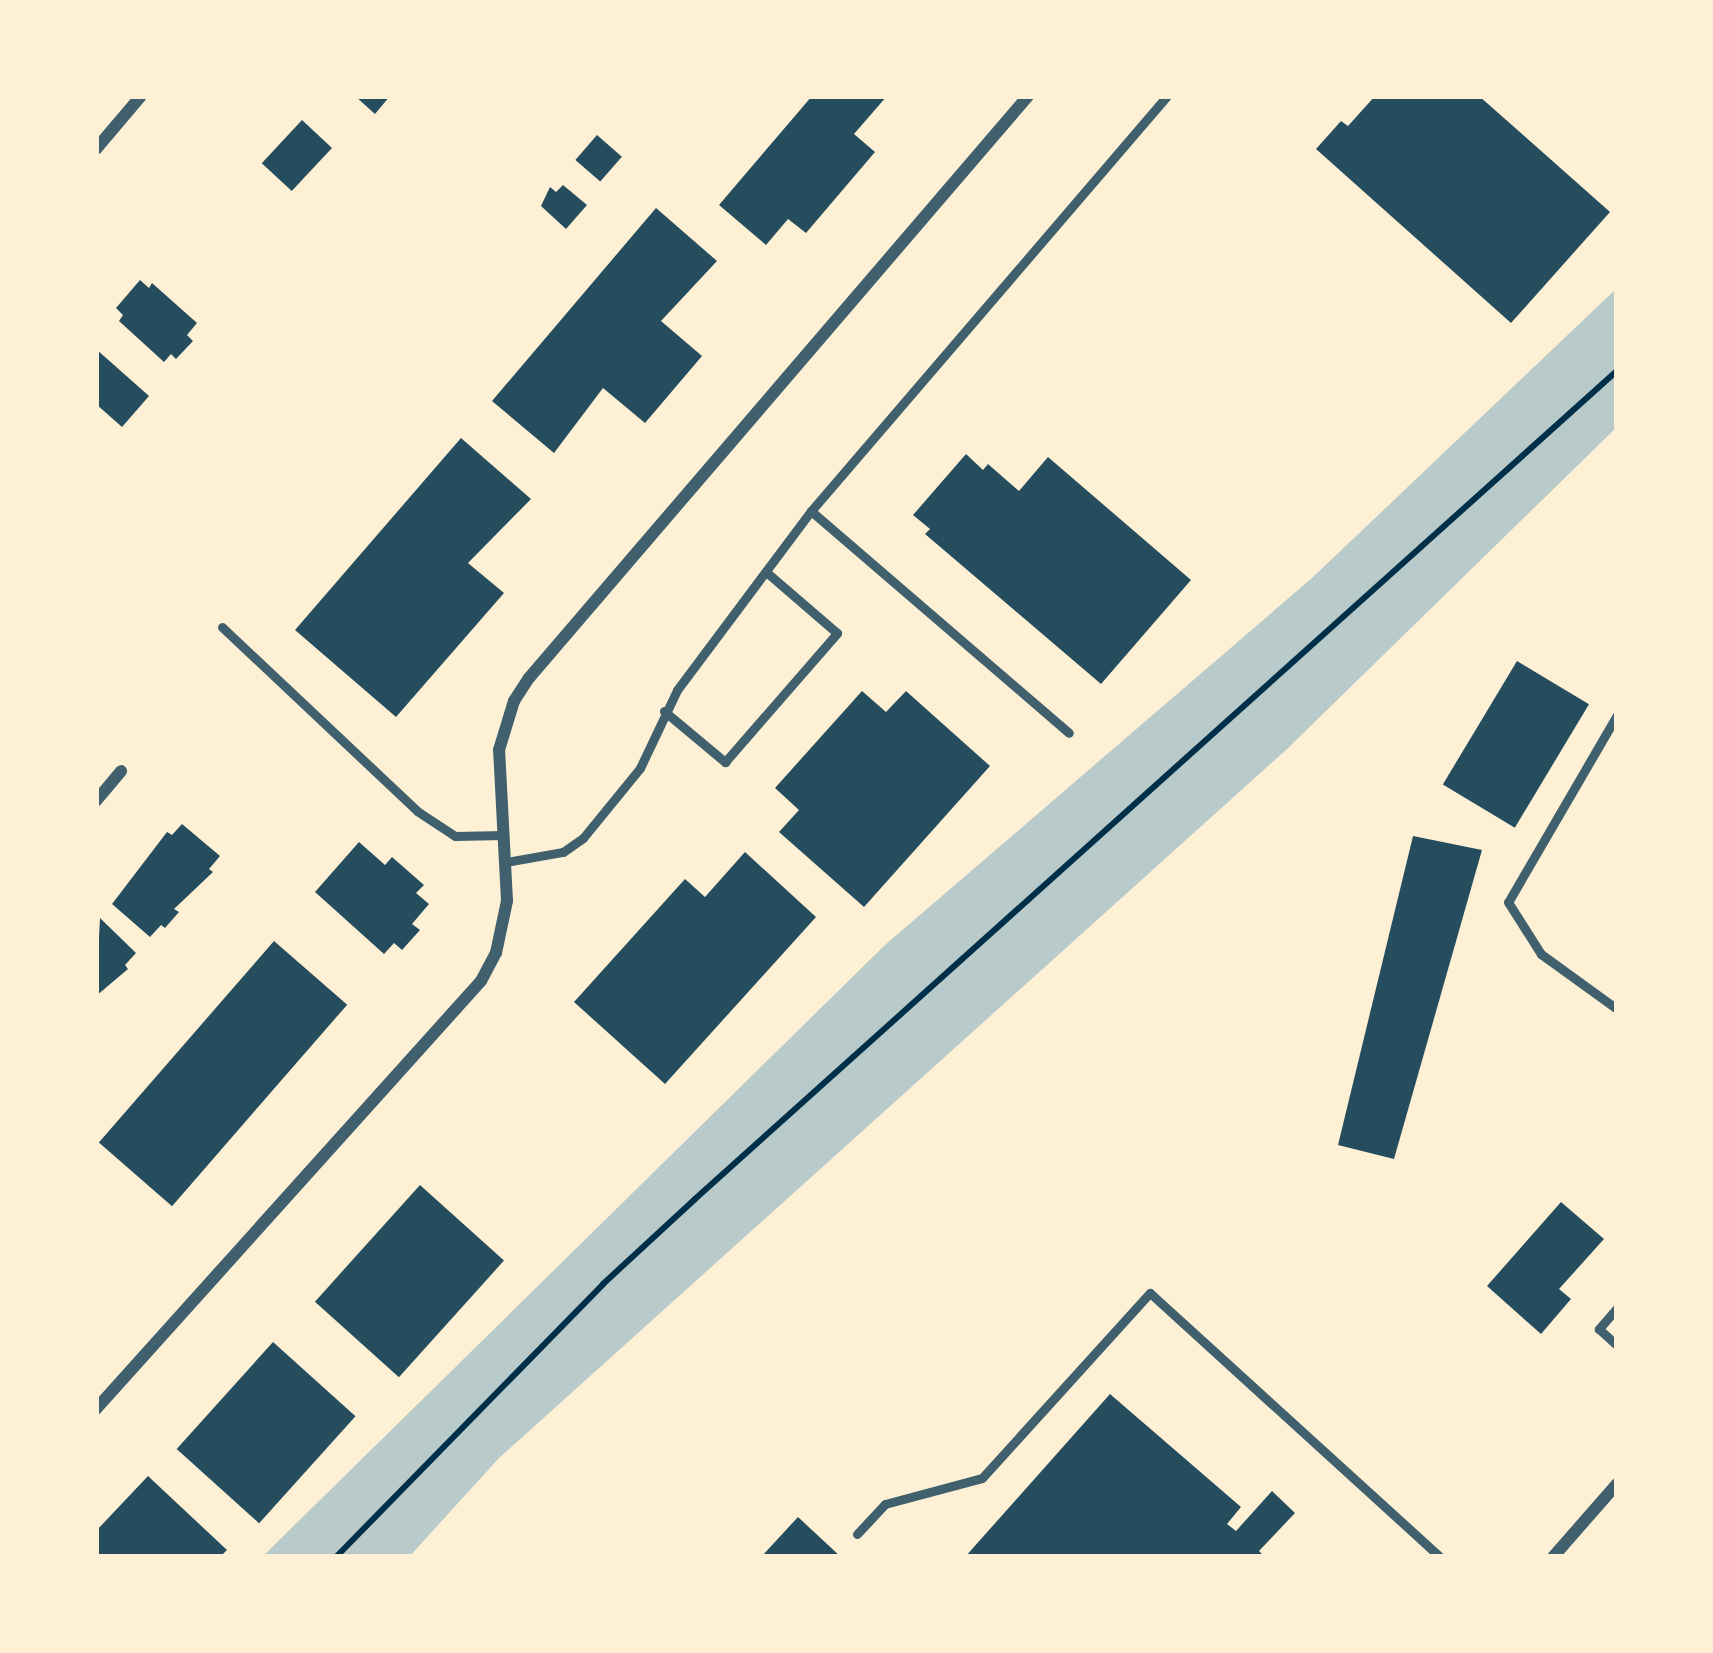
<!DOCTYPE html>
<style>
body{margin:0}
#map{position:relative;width:1713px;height:1653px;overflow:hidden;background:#fdf0d5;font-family:"IBM Plex Sans",sans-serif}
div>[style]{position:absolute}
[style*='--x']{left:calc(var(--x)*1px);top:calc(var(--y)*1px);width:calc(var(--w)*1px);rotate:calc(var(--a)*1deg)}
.green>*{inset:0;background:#b9caca}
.building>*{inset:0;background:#264d5e;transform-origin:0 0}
.path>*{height:6px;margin:-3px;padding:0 3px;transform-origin:3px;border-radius:3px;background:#003049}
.service>*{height:9px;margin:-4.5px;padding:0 4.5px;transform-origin:4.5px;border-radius:4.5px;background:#3f606c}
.minor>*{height:12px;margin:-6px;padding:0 6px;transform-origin:6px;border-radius:6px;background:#3f606c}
span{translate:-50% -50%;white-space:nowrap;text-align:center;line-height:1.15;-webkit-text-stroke:9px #fdf0d5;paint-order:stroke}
.frame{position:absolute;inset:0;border:99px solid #fdf0d5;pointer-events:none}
</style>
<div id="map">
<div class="green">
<div style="clip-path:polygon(1617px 288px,1617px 427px,1286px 750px,499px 1458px,409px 1557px,262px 1557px,885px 945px,1312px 578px)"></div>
</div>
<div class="building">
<div style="clip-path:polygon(355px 96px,390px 96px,375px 114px)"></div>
<div style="clip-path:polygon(812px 96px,887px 96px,854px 134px,875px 152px,806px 233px,788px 219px,766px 245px,719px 205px)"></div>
<div style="clip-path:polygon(1375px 96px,1479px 96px,1610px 212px,1511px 323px,1316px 149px,1341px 121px,1348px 126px)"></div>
<div style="left:302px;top:120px;width:41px;height:59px;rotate:43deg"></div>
<div style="left:597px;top:135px;width:33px;height:33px;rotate:41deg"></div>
<div style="clip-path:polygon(563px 185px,587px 205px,566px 229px,541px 206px,550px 187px,556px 192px)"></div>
<div style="clip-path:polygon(656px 208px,717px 261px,661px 321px,702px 356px,645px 423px,603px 388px,554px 453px,492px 401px)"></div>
<div style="clip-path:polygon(140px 280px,149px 288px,152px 283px,197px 323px,187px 335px,193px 341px,176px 359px,171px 354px,164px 362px,119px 321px,123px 315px,116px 308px)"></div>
<div style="clip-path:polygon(96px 349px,149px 396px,122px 427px,96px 404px)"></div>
<div style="clip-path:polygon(461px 438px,531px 499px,468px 563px,504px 593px,396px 717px,295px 630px)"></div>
<div style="clip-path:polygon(966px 454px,983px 470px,988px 464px,1019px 491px,1048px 457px,1191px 580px,1101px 684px,925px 534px,930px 529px,913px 515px)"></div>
<div style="left:1517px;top:661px;width:84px;height:144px;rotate:31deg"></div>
<div style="clip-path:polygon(862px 691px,886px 712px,906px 691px,990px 766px,864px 907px,779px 832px,799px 810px,775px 788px)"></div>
<div style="clip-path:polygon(182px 824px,220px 856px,209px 869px,213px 872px,174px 909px,179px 912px,165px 928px,161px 925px,150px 937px,112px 904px,167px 832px,172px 835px)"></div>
<div style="clip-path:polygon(1413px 836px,1482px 850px,1394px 1159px,1338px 1145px)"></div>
<div style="clip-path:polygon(359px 842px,385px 865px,392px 857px,424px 885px,416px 893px,429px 904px,412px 924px,420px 930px,402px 950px,394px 943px,384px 954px,315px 892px)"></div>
<div style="clip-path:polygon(745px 852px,816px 917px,665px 1084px,574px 1002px,685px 879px,705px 897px)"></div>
<div style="clip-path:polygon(100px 918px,136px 953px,125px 965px,128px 969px,96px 996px)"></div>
<div style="left:274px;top:941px;width:97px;height:267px;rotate:41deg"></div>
<div style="left:420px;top:1185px;width:113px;height:157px;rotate:42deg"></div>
<div style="clip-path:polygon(1561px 1202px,1604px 1239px,1559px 1289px,1571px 1299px,1541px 1334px,1487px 1286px)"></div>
<div style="left:273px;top:1342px;width:111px;height:144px;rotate:42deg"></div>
<div style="clip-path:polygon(1110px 1394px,1241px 1507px,1227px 1524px,1236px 1531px,1272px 1491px,1295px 1513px,1259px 1551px,1265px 1557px,965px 1557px)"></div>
<div style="clip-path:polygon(148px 1476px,227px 1550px,220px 1557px,96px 1557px,96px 1531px)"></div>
<div style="clip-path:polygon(798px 1517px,841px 1557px,761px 1557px)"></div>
</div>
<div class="path">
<div style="--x:336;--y:1557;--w:382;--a:-45.6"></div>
<div style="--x:603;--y:1284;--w:125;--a:-42.7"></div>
<div style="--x:695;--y:1199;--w:1239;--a:-41.93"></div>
</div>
<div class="service">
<div style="--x:811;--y:511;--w:340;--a:40.7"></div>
<div style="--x:222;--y:627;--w:268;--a:43.3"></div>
<div style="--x:417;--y:811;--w:45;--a:33.3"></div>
<div style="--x:455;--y:836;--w:49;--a:-1.2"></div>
<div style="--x:664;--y:711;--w:80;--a:39.9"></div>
<div style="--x:725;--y:762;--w:171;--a:-49"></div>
<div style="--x:837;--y:633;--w:94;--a:-139.3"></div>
<div style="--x:1617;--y:715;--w:216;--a:120.2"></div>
<div style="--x:1508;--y:902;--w:62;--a:57.6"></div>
<div style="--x:1541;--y:954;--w:94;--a:35.9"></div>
<div style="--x:506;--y:862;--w:58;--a:-10"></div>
<div style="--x:563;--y:852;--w:24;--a:-35"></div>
<div style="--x:583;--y:838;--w:90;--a:-50.8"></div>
<div style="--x:640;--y:768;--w:86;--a:-64.6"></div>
<div style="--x:677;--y:690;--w:224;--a:-53.2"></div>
<div style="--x:811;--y:511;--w:547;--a:-49.38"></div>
<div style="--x:1617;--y:1308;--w:28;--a:131"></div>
<div style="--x:1599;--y:1329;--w:24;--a:42"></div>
<div style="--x:857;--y:1534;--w:41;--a:-47"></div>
<div style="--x:885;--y:1504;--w:100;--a:-15"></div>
<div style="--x:982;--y:1478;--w:250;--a:-47.8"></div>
<div style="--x:1150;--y:1293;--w:392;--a:42.3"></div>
</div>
<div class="minor">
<div style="--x:96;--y:149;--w:70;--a:-49.7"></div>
<div style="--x:96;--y:801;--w:39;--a:-50"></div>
<div style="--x:96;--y:1409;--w:576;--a:-48.03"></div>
<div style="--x:481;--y:981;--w:32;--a:-62"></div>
<div style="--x:496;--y:953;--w:53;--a:-78.1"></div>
<div style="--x:507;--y:901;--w:151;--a:-93"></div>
<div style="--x:499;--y:750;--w:51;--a:-73"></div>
<div style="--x:514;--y:701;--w:27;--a:-57"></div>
<div style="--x:529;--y:678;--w:767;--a:-49.39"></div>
<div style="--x:1553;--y:1557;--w:97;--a:-48.8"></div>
</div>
<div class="frame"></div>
</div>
